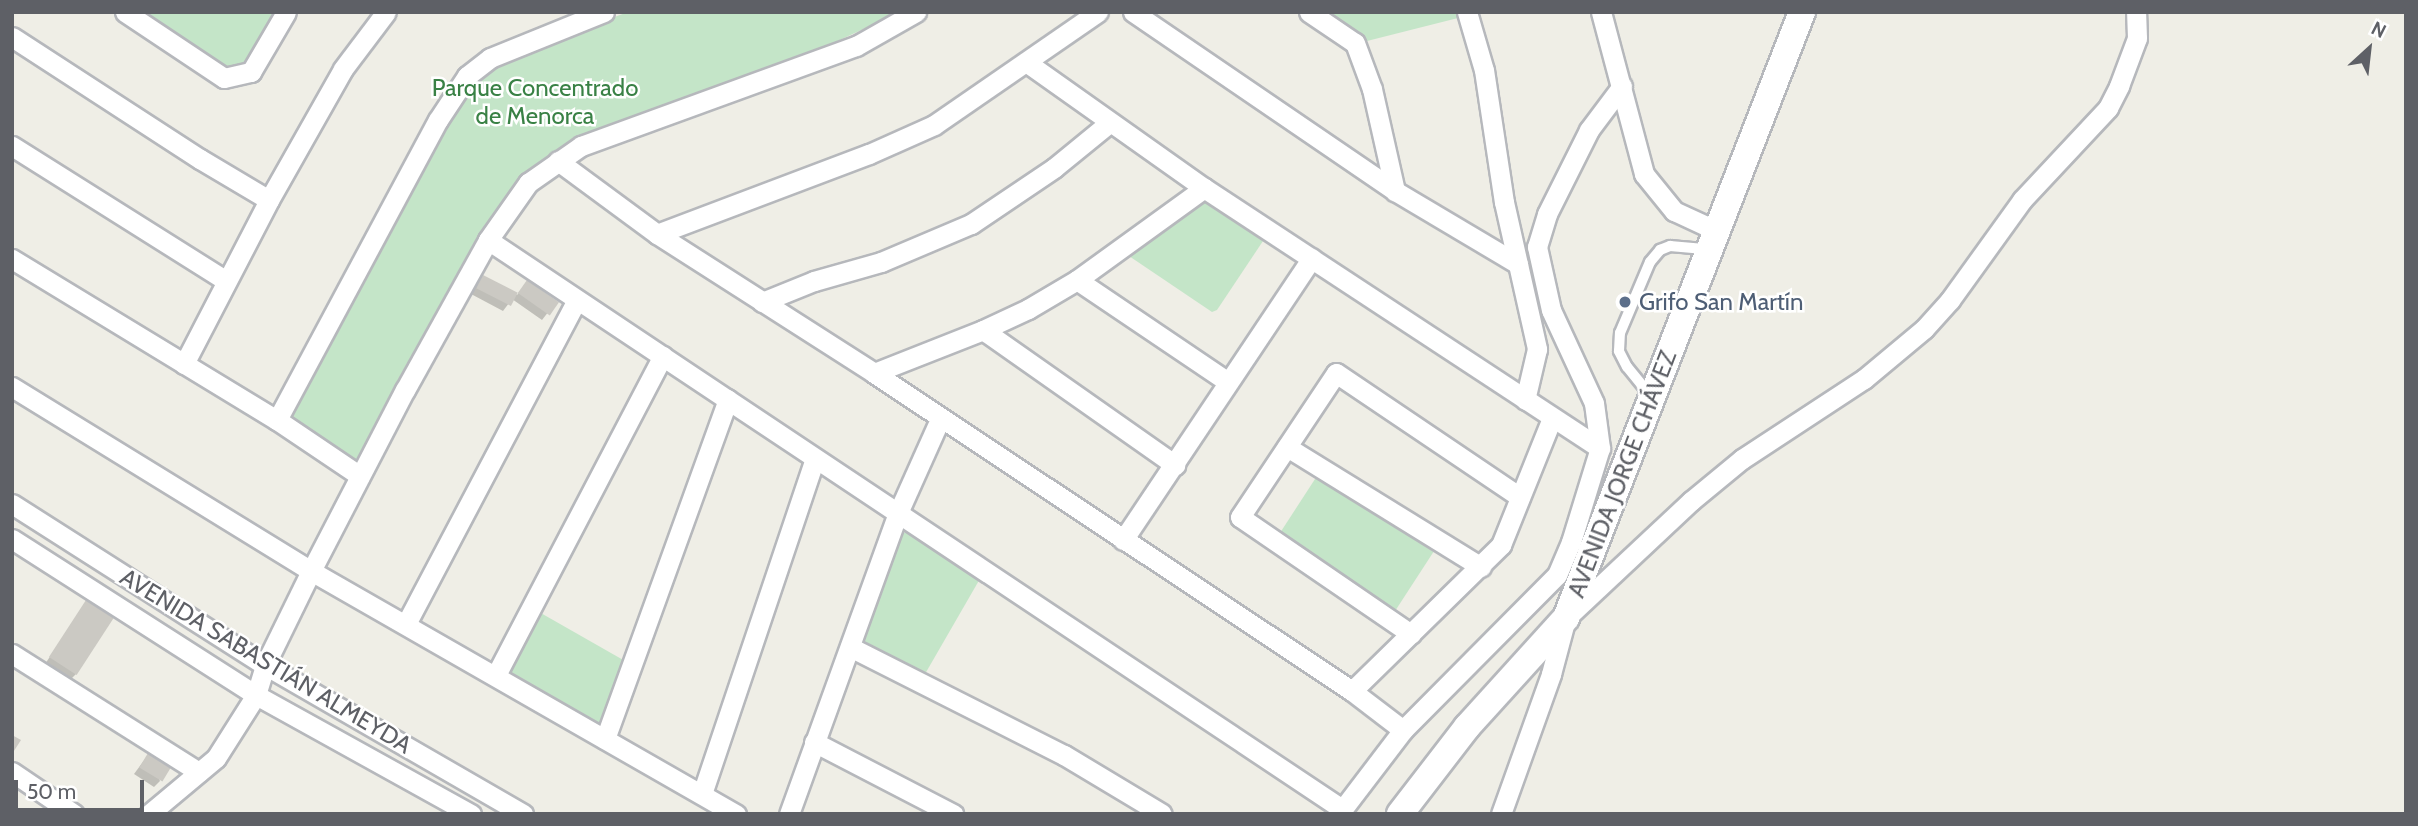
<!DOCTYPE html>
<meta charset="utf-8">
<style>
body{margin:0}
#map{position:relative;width:2418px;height:826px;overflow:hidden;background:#efeee6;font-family:Cabin,sans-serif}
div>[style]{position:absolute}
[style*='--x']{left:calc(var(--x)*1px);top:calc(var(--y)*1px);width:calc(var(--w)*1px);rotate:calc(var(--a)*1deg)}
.green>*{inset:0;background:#c4e5c8;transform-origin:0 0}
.shadow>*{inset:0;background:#0003}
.building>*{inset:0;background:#cbc9c3;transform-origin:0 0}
.roads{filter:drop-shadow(2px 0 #b6b8bc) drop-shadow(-2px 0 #b6b8bc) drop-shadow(0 2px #b6b8bc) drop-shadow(0 -2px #b6b8bc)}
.lane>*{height:10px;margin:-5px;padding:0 5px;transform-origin:5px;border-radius:5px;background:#fff}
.street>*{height:19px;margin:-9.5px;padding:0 9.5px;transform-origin:9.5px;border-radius:9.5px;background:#fff}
.secondary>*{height:26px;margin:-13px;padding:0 13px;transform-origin:13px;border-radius:13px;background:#fff}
.dots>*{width:19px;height:19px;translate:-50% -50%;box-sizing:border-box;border:4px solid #fff;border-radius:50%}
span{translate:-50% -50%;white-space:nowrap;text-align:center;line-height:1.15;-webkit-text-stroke:5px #fff;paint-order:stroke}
.park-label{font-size:24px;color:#398145}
.service-label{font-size:24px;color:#4e5e75}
.left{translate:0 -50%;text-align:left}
.street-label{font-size:24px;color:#5e6066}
.frame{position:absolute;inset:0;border:14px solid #5e6066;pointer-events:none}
.north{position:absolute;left:2334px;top:14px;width:70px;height:70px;-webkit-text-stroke:5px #fff;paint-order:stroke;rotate:27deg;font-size:19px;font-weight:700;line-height:28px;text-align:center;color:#5e6066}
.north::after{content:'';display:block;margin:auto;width:24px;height:32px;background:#5e6066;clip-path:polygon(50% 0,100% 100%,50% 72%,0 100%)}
.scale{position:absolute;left:14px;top:780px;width:130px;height:32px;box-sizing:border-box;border:4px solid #5e6066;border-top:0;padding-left:9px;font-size:21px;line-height:24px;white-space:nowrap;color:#5e6066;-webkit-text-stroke:5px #fff;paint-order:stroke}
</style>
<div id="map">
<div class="green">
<div style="clip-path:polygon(139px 12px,273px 12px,242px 69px,234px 72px)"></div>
<div style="clip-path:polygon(628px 12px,900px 12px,788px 64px,577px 137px,539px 162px,508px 193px,490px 223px,358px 461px,347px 461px,293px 425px,291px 414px,453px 110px,475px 82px,507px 57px)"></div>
<div style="clip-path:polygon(1328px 12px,1456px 12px,1458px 18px,1367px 41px)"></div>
<div style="clip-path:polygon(1213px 198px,1267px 235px,1217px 310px,1212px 312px,1126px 254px,1202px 199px)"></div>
<div style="left:1317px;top:476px;width:139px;height:71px;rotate:33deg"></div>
<div style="clip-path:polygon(910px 531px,981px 577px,925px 674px,864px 643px,863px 634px,898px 535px)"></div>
<div style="clip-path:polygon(539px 612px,625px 661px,601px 725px,588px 724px,509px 677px,508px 669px)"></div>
</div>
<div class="shadow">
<div style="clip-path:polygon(483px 277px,517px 295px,527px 282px,556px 302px,542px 320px,512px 299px,503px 311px,471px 294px)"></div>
<div style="clip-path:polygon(86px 603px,77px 673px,68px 682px,43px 667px)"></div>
<div style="clip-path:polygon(148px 755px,160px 781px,154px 787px,134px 774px)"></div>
</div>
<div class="building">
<div style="left:483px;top:275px;width:39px;height:15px;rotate:27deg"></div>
<div style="left:527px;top:280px;width:39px;height:16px;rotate:35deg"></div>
<div style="left:86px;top:600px;width:33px;height:68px;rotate:33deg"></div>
<div style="clip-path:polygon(12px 735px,21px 740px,12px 754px)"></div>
<div style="left:148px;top:753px;width:27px;height:17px;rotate:31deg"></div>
</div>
<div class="roads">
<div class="lane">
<div style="--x:1650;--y:395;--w:36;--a:-129"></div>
<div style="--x:1627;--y:367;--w:18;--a:-117"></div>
<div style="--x:1619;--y:351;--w:18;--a:-87"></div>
<div style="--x:1620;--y:333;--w:77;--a:-67.1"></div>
<div style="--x:1650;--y:262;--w:16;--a:-50"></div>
<div style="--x:1660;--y:250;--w:11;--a:-22"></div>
<div style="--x:1670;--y:246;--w:37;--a:5"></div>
</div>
<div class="street">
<div style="--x:125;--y:12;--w:119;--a:33.7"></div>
<div style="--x:224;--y:78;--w:28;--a:-13"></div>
<div style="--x:251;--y:72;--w:69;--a:-59.7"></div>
<div style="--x:1133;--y:12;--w:317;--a:34.3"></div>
<div style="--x:1395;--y:191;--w:143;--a:30.7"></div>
<div style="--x:1309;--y:12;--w:55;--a:34"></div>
<div style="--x:1355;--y:43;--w:49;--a:69.7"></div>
<div style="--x:1372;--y:89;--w:105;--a:77.3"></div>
<div style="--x:1467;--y:12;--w:60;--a:73.7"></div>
<div style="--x:1484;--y:70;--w:134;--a:81.4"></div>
<div style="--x:1504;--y:202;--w:151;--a:77.3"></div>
<div style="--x:1537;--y:349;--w:52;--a:103.2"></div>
<div style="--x:1601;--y:12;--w:168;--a:75.1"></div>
<div style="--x:1644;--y:174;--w:48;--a:51"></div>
<div style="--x:1674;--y:211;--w:45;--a:24.9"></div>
<div style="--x:12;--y:37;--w:224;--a:33"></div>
<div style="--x:200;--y:159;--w:80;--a:30.7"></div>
<div style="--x:1026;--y:62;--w:218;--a:35.3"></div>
<div style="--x:1204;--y:188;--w:474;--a:33.3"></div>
<div style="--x:12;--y:146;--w:253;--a:32.2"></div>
<div style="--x:558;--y:161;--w:123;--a:36.4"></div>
<div style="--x:657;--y:234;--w:258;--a:32.6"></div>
<div style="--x:874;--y:373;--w:574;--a:33.63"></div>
<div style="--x:1352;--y:691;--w:64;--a:37.4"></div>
<div style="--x:657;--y:234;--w:227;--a:-20.7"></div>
<div style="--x:869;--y:154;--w:71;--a:-24"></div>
<div style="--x:934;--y:125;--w:199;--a:-34.6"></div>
<div style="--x:488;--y:240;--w:1026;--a:33.67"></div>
<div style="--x:12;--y:259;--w:310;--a:31.3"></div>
<div style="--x:277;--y:420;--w:100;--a:34"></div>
<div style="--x:1077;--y:280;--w:182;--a:34"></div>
<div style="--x:762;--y:302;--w:56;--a:-22"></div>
<div style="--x:814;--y:281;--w:70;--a:-15.8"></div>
<div style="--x:881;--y:262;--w:98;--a:-22.9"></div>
<div style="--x:971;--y:224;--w:100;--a:-34"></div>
<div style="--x:1054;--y:168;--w:71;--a:-39.3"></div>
<div style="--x:983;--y:330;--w:235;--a:35.1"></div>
<div style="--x:184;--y:364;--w:185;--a:-62.6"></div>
<div style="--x:269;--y:200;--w:150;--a:-60.5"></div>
<div style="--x:343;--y:69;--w:71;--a:-53"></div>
<div style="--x:874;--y:373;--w:117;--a:-21.5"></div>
<div style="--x:983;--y:330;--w:50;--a:-25"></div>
<div style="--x:1028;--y:309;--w:57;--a:-30.6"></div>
<div style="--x:1077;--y:280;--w:157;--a:-35.9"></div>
<div style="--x:12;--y:387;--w:351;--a:31.6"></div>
<div style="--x:311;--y:571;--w:490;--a:29.8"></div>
<div style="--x:277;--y:420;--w:340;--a:-61.8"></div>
<div style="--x:438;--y:120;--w:53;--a:-56.6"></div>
<div style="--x:467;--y:76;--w:29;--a:-38"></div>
<div style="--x:490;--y:58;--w:123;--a:-22"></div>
<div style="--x:1287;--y:447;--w:228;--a:31.7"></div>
<div style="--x:12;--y:504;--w:300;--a:32.5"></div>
<div style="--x:265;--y:665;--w:298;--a:30"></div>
<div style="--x:12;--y:539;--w:290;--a:32.6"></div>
<div style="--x:256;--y:695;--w:246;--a:29"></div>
<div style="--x:1123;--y:540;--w:339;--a:-56.2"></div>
<div style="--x:406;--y:624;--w:365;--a:-62.2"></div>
<div style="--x:1411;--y:634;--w:207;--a:-145.6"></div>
<div style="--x:1240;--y:517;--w:173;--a:-56.3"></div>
<div style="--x:1336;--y:373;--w:222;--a:34"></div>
<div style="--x:850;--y:647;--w:240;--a:26.8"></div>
<div style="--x:1064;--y:755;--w:114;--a:31"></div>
<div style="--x:12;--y:654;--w:221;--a:32.3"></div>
<div style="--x:496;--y:675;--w:360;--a:-62.4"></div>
<div style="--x:1352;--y:691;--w:209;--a:-44.4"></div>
<div style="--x:1501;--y:545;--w:137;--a:-68.1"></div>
<div style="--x:605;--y:739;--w:361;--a:-70.1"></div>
<div style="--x:814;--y:742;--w:157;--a:27.4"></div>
<div style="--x:12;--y:772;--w:75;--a:34.1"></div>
<div style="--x:702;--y:794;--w:354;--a:-71.4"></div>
<div style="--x:149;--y:814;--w:87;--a:-39.9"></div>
<div style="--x:216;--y:758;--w:75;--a:-57.6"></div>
<div style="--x:256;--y:695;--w:31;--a:-73"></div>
<div style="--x:265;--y:665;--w:105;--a:-63.9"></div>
<div style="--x:311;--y:571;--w:204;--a:-62.6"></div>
<div style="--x:405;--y:390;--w:171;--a:-61"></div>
<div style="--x:488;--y:240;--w:70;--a:-54.9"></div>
<div style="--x:528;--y:183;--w:65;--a:-34.9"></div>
<div style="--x:581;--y:146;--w:293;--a:-20"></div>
<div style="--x:856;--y:46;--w:69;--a:-29.5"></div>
<div style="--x:789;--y:814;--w:320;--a:-70.1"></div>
<div style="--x:898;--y:513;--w:103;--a:-65.9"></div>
<div style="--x:1339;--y:814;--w:106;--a:-52.7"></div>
<div style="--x:1403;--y:730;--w:218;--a:-45.2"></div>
<div style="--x:1557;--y:575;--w:36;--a:-67"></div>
<div style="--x:1571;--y:542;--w:98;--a:-72.9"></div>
<div style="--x:1600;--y:448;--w:45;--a:-97.6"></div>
<div style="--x:1594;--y:403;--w:102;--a:-114.8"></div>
<div style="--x:1551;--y:310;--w:65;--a:-102.5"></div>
<div style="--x:1537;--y:247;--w:34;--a:-73"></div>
<div style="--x:1547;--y:214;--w:94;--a:-63.4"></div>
<div style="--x:1589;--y:130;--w:55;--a:-53.1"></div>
<div style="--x:1501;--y:814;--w:149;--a:-70.3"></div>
<div style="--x:1551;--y:674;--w:58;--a:-75"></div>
<div style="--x:1566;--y:618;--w:171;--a:-43.1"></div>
<div style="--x:1691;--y:501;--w:66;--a:-39.5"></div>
<div style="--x:1742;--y:459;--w:146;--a:-33.3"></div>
<div style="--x:1864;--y:379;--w:78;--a:-39.8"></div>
<div style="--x:1924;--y:329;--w:39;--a:-48"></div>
<div style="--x:1950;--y:300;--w:123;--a:-54.2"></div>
<div style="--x:2022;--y:200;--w:126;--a:-46.9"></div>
<div style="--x:2108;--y:108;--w:25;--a:-63"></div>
<div style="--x:2119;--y:86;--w:51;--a:-69.4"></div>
<div style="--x:2137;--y:38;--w:26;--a:-92"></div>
</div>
<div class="secondary">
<div style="--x:1400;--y:814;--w:110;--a:-52.4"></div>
<div style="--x:1467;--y:727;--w:147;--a:-47.8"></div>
<div style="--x:1566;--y:618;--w:650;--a:-68.72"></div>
</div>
</div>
<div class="dots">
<div style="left:1625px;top:302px;background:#5c6f8a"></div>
</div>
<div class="park-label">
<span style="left:535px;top:102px">Parque Concentrado<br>de Menorca</span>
</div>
<div class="service-label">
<span class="left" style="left:1639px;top:302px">Grifo San Martín</span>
</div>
<div class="street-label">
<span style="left:1622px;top:474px;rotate:-69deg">AVENIDA JORGE CHÁVEZ</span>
<span style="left:266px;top:661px;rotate:31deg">AVENIDA SABASTIÁN ALMEYDA</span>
</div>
<div class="frame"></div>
<div class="north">N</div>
<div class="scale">50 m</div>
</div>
